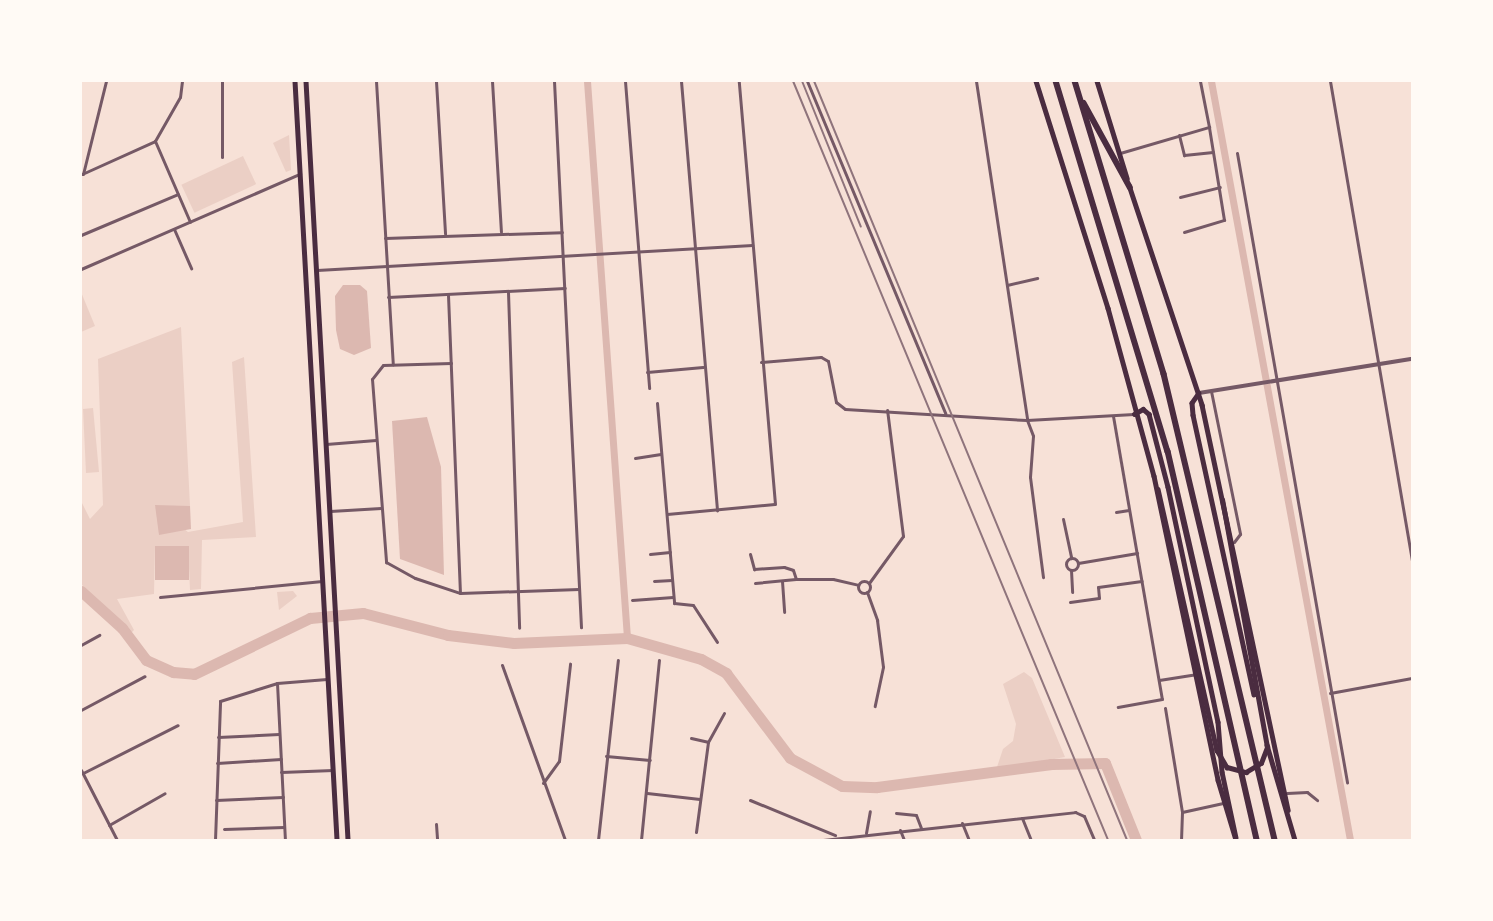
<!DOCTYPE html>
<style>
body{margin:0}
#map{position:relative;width:1493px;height:921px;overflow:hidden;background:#f7e1d7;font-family:"Nunito Sans",sans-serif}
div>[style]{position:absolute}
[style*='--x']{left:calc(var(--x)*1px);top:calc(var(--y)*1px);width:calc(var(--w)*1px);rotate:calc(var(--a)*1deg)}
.green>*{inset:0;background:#ebcfc5;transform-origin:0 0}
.water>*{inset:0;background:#dcb8b0;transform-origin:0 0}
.canal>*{height:7px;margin:-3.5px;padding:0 3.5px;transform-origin:3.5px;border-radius:3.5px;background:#dcb8b0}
.river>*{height:11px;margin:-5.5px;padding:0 5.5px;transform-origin:5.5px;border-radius:5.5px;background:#dcb8b0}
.minor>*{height:3px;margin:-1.5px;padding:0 1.5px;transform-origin:1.5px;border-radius:1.5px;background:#755966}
.minor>.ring{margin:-1.5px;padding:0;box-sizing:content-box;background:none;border:3px solid #755966;border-radius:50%}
.tertiary>*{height:4px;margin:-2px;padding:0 2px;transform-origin:2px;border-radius:2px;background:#755966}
.secondary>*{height:4.5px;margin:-2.25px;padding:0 2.25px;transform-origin:2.25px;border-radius:2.25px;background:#4a2c40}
.motorway>*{height:5.5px;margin:-2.75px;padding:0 2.75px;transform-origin:2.75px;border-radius:2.75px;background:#4a2c40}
.rail>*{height:2px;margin:-1px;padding:0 1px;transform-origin:1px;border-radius:1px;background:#8f747c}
span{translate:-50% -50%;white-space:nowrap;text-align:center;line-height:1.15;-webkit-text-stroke:4.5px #fffaf5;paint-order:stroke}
.frame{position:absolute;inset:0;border:82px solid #fffaf5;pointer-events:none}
</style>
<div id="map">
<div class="green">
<div style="clip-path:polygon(289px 135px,291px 170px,286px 172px,273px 143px)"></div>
<div style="left:243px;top:156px;width:31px;height:68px;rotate:65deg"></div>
<div style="clip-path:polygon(81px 292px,95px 326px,81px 332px)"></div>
<div style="clip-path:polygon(181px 327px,190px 506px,155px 506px,188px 532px,243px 522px,232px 362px,244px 357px,256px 537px,202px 540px,201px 589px,190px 590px,188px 546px,155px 546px,154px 594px,117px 599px,134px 630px,131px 633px,81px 584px,81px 501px,90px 519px,103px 505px,98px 359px)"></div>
<div style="clip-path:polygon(93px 408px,99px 472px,86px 473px,83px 409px)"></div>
<div style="clip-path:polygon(293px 591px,297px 596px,279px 610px,277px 592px)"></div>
<div style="clip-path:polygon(1024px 672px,1032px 678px,1065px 757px,996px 770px,1003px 749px,1013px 741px,1016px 724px,1003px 684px)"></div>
</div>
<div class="water">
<div style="clip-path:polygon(343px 285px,360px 285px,367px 291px,371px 348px,354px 355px,340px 349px,336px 330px,335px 296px)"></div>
<div style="clip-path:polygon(427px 417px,441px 467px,444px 575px,400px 559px,392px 421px)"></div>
<div style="clip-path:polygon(155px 505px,190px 506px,191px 529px,159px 535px)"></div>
<div style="left:155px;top:546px;width:34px;height:34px"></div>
</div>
<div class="canal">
<div style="--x:587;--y:81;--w:558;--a:85.89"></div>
<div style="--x:1211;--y:81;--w:772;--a:79.62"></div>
</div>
<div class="river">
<div style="--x:81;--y:591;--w:55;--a:42.1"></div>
<div style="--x:122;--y:628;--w:40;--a:53"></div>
<div style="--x:146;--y:660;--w:30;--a:24"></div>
<div style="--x:173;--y:672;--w:21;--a:5"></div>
<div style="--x:194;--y:674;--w:129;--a:-25.8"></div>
<div style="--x:310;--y:618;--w:53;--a:-5.4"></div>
<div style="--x:363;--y:613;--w:88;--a:14.5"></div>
<div style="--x:448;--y:635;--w:66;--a:6.9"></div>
<div style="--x:514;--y:643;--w:113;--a:-2.5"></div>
<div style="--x:627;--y:638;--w:77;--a:15.8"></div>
<div style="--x:701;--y:659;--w:29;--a:29"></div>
<div style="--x:726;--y:673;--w:106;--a:53"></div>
<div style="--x:790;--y:758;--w:59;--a:28.3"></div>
<div style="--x:842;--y:786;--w:35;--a:2"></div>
<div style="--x:877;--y:787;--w:176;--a:-7.5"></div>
<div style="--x:1051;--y:764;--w:54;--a:-1.1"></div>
<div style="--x:1105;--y:763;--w:83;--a:68.1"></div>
</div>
<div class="minor">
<div style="--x:182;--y:81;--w:16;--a:97"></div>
<div style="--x:180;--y:97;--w:51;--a:119.6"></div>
<div style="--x:155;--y:141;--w:88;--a:66.6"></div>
<div style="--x:376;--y:81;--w:284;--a:86.6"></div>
<div style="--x:436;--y:81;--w:153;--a:86.6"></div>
<div style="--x:492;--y:81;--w:151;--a:86.6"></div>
<div style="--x:554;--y:81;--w:547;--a:87.17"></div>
<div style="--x:625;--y:81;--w:308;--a:85.5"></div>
<div style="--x:681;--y:81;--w:431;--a:85.2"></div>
<div style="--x:807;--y:81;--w:360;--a:67.4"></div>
<div style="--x:976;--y:81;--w:343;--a:81.4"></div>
<div style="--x:1027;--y:420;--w:17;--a:69"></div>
<div style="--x:1033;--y:436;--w:41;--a:94.2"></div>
<div style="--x:1030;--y:477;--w:101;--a:82.6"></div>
<div style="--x:1330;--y:81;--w:489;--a:80.3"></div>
<div style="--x:1179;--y:135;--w:21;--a:76"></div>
<div style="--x:1184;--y:155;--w:29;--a:-6"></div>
<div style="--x:1120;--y:153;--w:93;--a:-16.3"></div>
<div style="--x:1209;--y:127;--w:47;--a:-101.1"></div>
<div style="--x:1237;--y:153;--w:639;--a:80.08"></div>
<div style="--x:222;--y:157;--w:76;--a:-90"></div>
<div style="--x:82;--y:174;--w:80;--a:-24.3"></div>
<div style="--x:83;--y:174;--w:96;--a:-76.1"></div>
<div style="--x:1180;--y:197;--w:41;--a:-14"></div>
<div style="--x:174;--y:229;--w:43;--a:66.4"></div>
<div style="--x:1184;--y:232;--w:42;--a:-16.7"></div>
<div style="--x:1224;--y:220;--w:94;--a:-99.2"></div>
<div style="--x:81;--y:235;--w:105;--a:-22.9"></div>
<div style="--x:385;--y:238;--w:177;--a:-1.9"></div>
<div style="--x:81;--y:269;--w:239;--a:-23.5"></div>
<div style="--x:317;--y:270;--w:436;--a:-3.3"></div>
<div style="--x:1007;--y:285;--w:31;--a:-13"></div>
<div style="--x:508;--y:292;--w:336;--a:88.1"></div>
<div style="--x:448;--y:295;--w:298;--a:87.7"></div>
<div style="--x:388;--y:297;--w:177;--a:-2.9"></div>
<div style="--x:761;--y:362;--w:60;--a:-4.8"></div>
<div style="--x:821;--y:357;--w:8;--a:30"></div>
<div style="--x:828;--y:361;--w:42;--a:79"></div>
<div style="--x:836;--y:402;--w:11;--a:38"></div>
<div style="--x:845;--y:409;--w:182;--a:3.5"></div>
<div style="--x:1027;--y:420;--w:107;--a:-3.2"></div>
<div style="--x:451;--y:363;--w:68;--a:178.3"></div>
<div style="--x:383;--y:365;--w:18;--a:128"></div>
<div style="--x:372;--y:379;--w:184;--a:85.6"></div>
<div style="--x:386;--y:562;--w:33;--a:29"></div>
<div style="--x:415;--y:578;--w:47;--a:18.4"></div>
<div style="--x:460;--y:593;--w:119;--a:-1.9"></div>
<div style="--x:647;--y:372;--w:56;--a:-5.1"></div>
<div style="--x:1211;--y:391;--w:146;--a:78.5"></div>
<div style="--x:1240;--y:534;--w:10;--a:127"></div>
<div style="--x:657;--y:403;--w:201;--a:85.1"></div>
<div style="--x:674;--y:603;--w:19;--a:6"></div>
<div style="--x:693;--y:605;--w:44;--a:57"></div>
<div style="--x:1113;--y:416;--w:287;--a:80.2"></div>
<div style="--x:1162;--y:699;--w:45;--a:169.7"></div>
<div style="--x:326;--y:444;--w:50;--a:-4.6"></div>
<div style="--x:635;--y:458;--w:26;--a:-9"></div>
<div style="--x:330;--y:511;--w:51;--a:-3.4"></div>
<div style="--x:1116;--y:512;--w:13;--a:-9"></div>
<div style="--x:667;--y:514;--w:108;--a:-5.3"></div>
<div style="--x:775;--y:504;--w:425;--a:-94.9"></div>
<div style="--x:1063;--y:519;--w:40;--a:78"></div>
<div style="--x:650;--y:554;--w:20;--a:-6"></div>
<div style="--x:750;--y:554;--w:16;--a:75"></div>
<div style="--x:754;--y:569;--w:30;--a:-4"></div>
<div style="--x:784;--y:567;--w:9;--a:18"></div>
<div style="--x:793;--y:570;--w:9;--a:72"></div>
<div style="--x:796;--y:579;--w:37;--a:0"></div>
<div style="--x:833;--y:579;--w:26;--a:13"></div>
<div class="ring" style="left:1066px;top:558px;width:9px;height:9px"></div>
<div style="--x:1078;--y:563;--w:60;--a:-9.6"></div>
<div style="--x:1071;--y:570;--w:22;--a:87"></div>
<div class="ring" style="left:858px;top:581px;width:9px;height:9px"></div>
<div style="--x:654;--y:581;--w:18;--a:-3"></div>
<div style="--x:782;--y:581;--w:31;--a:86"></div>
<div style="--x:755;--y:583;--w:41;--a:-5.6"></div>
<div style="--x:869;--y:583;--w:58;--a:-54.1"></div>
<div style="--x:903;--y:536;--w:127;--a:-97.2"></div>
<div style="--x:867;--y:592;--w:30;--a:70"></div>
<div style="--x:877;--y:620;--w:47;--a:82.7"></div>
<div style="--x:883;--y:667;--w:40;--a:102"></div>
<div style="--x:160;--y:597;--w:163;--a:-5.6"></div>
<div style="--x:632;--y:600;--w:41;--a:-4.2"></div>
<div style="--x:1070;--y:602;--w:29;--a:-8"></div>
<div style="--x:1099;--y:598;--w:11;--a:-95"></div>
<div style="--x:1098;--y:587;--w:44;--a:-7.8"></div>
<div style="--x:81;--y:645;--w:21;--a:-29"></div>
<div style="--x:502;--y:665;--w:186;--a:70.2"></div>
<div style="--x:1159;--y:680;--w:37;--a:-9"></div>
<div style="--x:277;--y:683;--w:157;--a:87.1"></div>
<div style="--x:1330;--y:693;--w:83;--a:-10.4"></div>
<div style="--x:1165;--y:708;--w:105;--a:80.7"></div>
<div style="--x:1182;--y:812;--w:28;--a:92"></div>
<div style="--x:81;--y:710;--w:72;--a:-28"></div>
<div style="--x:218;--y:737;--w:61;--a:-2.8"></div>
<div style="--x:691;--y:738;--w:17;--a:13"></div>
<div style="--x:606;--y:756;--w:44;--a:5.2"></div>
<div style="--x:217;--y:763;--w:64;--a:-3.6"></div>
<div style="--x:81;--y:770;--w:79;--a:62.8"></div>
<div style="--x:281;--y:772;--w:52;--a:-2.2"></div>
<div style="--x:83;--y:773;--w:106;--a:-26.8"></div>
<div style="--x:543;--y:783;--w:27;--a:-54"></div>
<div style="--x:559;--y:761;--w:98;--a:-83.5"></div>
<div style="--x:647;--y:793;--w:53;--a:6.5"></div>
<div style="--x:1287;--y:793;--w:20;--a:-3"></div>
<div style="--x:1307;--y:792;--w:13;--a:39"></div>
<div style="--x:216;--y:800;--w:67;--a:-2.6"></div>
<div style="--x:750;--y:800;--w:92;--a:22.4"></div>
<div style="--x:1182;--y:812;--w:42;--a:-12.4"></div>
<div style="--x:896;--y:813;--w:20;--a:6"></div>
<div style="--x:916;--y:815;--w:14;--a:69"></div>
<div style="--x:1022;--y:818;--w:24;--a:68"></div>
<div style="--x:962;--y:823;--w:18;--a:68"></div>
<div style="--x:436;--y:824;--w:16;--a:86"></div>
<div style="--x:109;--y:825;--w:64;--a:-29.7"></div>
<div style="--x:224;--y:829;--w:60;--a:-1.9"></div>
<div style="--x:900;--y:830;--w:11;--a:68"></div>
<div style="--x:696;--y:832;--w:91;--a:-82.4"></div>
<div style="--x:708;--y:742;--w:33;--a:-61"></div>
<div style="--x:866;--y:833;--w:22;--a:-80"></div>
<div style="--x:215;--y:840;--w:139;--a:-87.9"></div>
<div style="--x:220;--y:701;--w:60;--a:-17.5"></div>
<div style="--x:277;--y:683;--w:50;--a:-4.6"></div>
<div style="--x:598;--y:840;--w:181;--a:-83.7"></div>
<div style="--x:641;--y:840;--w:181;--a:-84.3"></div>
<div style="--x:823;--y:840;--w:254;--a:-6.3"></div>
<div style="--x:1075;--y:812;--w:10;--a:24"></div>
<div style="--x:1084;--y:816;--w:26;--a:67"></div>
</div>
<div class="tertiary">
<div style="--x:1199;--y:393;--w:216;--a:-9.1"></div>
</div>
<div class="secondary">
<div style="--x:295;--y:81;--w:760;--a:86.83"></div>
<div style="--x:306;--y:81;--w:760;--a:86.83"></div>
<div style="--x:1036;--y:81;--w:238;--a:72.4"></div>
<div style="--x:1108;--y:308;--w:174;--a:74.7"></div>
<div style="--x:1154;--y:476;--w:311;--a:78.1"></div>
<div style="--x:1218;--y:780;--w:63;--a:73.3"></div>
<div style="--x:1097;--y:81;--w:102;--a:72.8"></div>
<div style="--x:1129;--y:185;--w:232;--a:71.6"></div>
<div style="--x:1202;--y:405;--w:414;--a:78"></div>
<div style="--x:1199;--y:393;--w:12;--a:125"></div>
<div style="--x:1192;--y:403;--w:12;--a:85"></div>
<div style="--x:1193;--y:415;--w:286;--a:77.7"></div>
<div style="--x:1134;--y:414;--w:10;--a:-29"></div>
<div style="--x:1143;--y:409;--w:8;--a:40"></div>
<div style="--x:1149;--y:414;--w:75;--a:75.4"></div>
<div style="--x:1168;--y:487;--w:240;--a:78"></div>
<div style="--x:1218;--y:722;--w:50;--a:85.4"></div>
<div style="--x:1222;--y:772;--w:67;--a:78"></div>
<div style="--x:1158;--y:489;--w:268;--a:77.3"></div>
<div style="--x:1217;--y:750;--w:20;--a:60"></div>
<div style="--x:1227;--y:767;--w:20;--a:15"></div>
<div style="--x:1246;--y:772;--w:17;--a:-31"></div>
<div style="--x:1261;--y:763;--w:17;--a:-69"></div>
<div style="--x:1267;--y:747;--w:251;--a:-100.3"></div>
<div style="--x:1267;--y:745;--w:99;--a:73.6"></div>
</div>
<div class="motorway">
<div style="--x:1056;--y:81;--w:387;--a:73.2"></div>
<div style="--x:1168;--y:451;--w:399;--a:77.1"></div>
<div style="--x:1075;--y:81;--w:306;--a:73.1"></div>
<div style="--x:1164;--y:374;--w:479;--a:76.6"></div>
<div style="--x:1084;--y:103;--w:96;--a:61.3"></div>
</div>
<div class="rail">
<div style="--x:793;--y:81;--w:822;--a:67.46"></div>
<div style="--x:802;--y:81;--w:157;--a:68"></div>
<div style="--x:814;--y:81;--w:821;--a:67.59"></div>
</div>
<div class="frame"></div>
</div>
